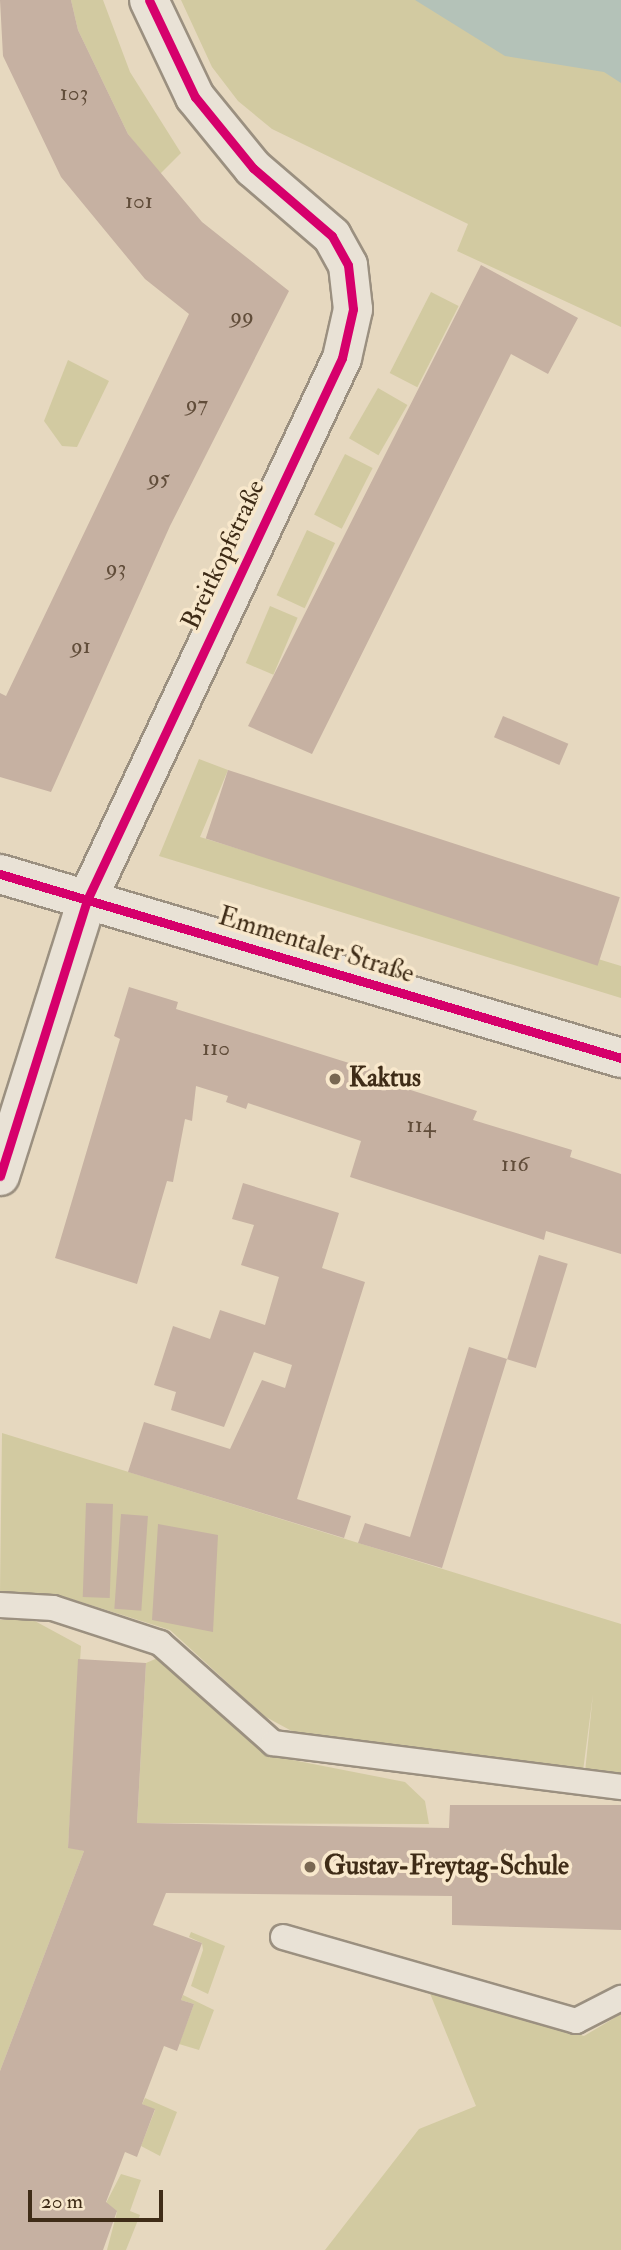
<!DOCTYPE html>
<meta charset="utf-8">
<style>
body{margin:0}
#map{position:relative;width:621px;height:2250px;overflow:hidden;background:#e6d8bf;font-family:"IM FELL Double Pica",serif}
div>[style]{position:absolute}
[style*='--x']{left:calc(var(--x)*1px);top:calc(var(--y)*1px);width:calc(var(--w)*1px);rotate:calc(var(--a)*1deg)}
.green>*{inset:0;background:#d2caa1;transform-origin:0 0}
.water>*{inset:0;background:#b4c2b8}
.building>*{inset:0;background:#c6b1a2;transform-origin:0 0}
.roads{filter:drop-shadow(2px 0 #9b9080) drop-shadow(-2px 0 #9b9080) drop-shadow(0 2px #9b9080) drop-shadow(0 -2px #9b9080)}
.lane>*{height:24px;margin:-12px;padding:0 12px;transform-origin:12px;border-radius:12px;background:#e9e2d6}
.street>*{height:38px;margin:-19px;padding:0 19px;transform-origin:19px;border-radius:19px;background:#e9e2d6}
.secondary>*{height:38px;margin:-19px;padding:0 19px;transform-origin:19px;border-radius:19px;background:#e9e2d6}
.cycleway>*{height:9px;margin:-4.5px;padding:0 4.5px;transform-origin:4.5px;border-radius:4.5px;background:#d6006c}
.dots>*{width:19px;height:19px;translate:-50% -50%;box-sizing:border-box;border:4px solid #f8e8cc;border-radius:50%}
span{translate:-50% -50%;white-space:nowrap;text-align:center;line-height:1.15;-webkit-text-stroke:7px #f8e8cc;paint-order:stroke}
.number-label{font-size:23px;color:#614d3a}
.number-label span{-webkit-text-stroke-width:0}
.street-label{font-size:26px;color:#3f2c17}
.poi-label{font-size:26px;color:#3f2c17;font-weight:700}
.left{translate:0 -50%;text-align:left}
.scale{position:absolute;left:28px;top:2190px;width:135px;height:32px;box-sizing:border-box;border:4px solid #3f2c17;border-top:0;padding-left:9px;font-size:21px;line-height:24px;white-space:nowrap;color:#3f2c17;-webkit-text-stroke:5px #f8e8cc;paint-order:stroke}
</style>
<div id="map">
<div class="green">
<div style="clip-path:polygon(71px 0,103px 0,130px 72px,181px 153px,160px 174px,128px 134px,78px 30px)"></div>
<div style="clip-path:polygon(181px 0,621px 0,621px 327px,457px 251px,468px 224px,272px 129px,238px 101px,212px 67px)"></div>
<div style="left:431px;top:292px;width:31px;height:91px;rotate:27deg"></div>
<div style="clip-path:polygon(68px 360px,109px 381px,77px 447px,62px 446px,44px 421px)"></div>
<div style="left:378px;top:388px;width:34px;height:58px;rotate:30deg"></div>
<div style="left:345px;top:454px;width:31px;height:68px;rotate:27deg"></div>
<div style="left:307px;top:530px;width:31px;height:72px;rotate:25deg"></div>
<div style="left:270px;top:606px;width:30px;height:62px;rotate:23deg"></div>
<div style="clip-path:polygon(199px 759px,228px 770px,200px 837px,621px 966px,621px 998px,159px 856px)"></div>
<div style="clip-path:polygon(2px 1433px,621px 1624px,621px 1774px,585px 1772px,593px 1694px,583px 1771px,301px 1736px,264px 1716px,170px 1630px,65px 1597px,0 1593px)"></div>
<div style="clip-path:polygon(0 1620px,33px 1620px,81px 1646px,68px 1847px,84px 1851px,0 2071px)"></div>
<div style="clip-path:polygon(160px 1657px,272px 1756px,405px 1782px,425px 1801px,429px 1824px,137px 1823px,146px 1663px)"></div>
<div style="clip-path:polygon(191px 1932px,225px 1946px,208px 1994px,191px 1986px,203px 1950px,202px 1943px,189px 1937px)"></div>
<div style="clip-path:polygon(429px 1991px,584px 2036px,621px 2014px,621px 2250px,325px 2250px,419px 2129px,476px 2106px)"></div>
<div style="clip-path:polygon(183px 1995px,214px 2010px,199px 2050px,179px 2044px,194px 2004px,181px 2000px)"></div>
<div style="clip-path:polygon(145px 2098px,177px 2112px,160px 2156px,141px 2146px,155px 2110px,142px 2104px)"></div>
<div style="clip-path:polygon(121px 2174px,141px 2180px,130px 2211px,140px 2215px,126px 2250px,107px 2250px,117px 2212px,104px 2207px)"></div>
</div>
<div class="water">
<div style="clip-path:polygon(415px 0,621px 0,621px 83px,604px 72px,505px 56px)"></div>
</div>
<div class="building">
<div style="clip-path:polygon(0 0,71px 0,78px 30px,128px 134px,202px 222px,289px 291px,170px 526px,51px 792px,0 777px,0 693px,6px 696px,189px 314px,145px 279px,61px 177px,3px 56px)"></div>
<div style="clip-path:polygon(481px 265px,578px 318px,548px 374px,511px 354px,312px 754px,248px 726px)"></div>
<div style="left:503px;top:716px;width:71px;height:23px;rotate:23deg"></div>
<div style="left:228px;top:770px;width:412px;height:72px;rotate:18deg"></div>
<div style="clip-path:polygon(129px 987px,178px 1002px,176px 1009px,381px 1073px,379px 1080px,477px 1111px,473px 1120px,572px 1150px,570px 1157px,621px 1174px,621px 1254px,546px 1231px,544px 1240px,350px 1177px,361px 1141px,248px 1103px,246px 1109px,226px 1102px,228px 1096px,196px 1086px,192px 1121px,185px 1119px,173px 1182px,167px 1181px,137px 1284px,55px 1258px,120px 1039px,114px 1036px)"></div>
<div style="clip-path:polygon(243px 1183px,339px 1213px,322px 1268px,365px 1282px,297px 1499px,351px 1516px,344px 1538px,128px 1472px,144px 1422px,230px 1449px,262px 1380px,285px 1388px,292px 1365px,254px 1352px,224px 1427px,171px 1410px,176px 1392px,154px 1385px,173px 1326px,210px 1339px,220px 1310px,265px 1325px,279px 1277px,241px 1265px,254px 1225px,232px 1219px)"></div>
<div style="left:539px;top:1255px;width:30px;height:109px;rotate:17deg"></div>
<div style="clip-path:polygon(469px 1347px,507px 1359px,442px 1568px,358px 1543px,365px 1523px,410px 1537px)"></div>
<div style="left:86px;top:1503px;width:27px;height:94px;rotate:2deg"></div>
<div style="left:121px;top:1514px;width:27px;height:95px;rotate:4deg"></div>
<div style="clip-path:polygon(158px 1524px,218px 1535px,213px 1632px,152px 1620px)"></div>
<div style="clip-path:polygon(78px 1659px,146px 1663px,137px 1823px,449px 1828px,450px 1805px,621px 1805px,621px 1930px,452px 1925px,452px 1896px,166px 1893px,153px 1925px,202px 1943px,181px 2000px,194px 2004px,177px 2051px,164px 2046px,142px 2104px,155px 2109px,137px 2157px,125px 2152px,106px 2202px,117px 2211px,103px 2250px,0 2250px,0 2071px,84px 1851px,68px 1848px)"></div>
</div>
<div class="roads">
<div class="lane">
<div style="--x:0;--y:1605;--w:53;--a:3.2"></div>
<div style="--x:53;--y:1608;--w:113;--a:18.1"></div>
<div style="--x:160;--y:1643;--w:151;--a:41.5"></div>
<div style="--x:273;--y:1743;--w:351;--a:7.2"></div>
<div style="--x:283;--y:1937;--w:305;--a:16"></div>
<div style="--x:576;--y:2021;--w:51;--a:-27.1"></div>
</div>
<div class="street">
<div style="--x:0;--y:1176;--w:289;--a:-72.5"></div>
<div style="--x:87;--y:900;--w:599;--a:-64.8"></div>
<div style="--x:342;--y:358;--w:50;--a:-77.3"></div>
<div style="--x:353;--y:309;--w:44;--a:-96.5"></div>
<div style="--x:348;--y:265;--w:33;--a:-119"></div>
<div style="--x:332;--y:236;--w:104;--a:-139.3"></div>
<div style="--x:253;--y:168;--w:92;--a:-129.2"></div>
<div style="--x:195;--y:97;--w:107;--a:-115.4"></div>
</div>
<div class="secondary">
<div style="--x:0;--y:874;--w:648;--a:16.5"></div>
</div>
</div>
<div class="cycleway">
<div style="--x:0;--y:874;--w:648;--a:16.5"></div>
<div style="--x:0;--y:1176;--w:289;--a:-72.5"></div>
<div style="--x:87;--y:900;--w:599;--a:-64.8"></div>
<div style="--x:342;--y:358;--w:50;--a:-77.3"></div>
<div style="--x:353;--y:309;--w:44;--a:-96.5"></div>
<div style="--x:348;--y:265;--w:33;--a:-119"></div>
<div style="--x:332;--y:236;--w:104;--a:-139.3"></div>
<div style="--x:253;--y:168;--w:92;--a:-129.2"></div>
<div style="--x:195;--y:97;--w:107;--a:-115.4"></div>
</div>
<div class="dots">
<div style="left:335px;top:1079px;background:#796852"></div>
<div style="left:310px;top:1867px;background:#796852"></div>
</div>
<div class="number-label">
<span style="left:74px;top:93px">103</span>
<span style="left:139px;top:201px">101</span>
<span style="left:242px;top:316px">99</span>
<span style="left:197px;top:404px">97</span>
<span style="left:159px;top:478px">95</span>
<span style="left:116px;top:568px">93</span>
<span style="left:81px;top:646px">91</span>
<span style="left:216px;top:1048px">110</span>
<span style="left:421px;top:1125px">114</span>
<span style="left:515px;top:1164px">116</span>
</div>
<div class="street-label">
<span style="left:224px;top:555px;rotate:-65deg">Breitkopfstraße</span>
<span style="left:316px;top:946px;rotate:17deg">Emmentaler Straße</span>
</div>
<div class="poi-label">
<span class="left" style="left:349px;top:1079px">Kaktus</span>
<span class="left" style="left:324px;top:1867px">Gustav-Freytag-Schule</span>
</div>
<div class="scale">20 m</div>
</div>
